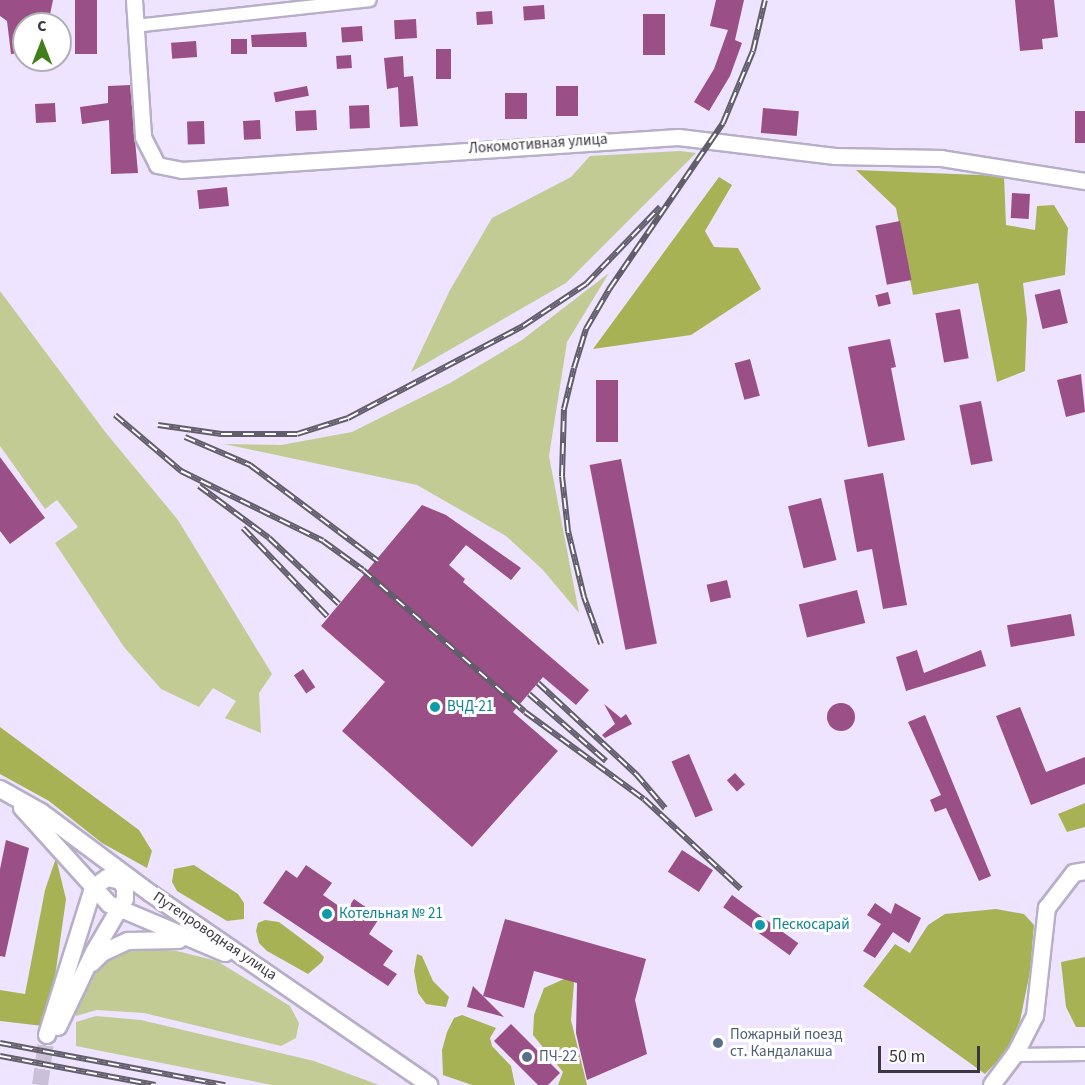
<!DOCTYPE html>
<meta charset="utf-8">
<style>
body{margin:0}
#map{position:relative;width:1085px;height:1085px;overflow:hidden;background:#eee4ff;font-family:"Source Sans 3",sans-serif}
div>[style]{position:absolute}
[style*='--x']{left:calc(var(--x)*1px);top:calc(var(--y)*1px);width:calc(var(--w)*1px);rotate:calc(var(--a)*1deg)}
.green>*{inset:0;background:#c2cb93}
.forest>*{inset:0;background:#a7b255}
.building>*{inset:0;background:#9a5086;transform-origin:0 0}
.round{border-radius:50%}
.secondary-tunnel>*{height:16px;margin-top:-8px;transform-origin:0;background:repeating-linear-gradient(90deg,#cac1d9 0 16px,transparent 0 24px)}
.roads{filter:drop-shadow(2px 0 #b7aec7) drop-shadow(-2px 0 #b7aec7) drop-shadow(0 2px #b7aec7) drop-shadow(0 -2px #b7aec7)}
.minor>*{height:12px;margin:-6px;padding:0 6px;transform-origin:6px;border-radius:6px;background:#fff}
.tertiary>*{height:15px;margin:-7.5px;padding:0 7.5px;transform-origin:7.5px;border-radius:7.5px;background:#fff}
.secondary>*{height:16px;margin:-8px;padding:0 8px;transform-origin:8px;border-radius:8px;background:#fff}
.rail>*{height:6px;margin-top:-3px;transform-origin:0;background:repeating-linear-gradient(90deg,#fff 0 11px,#625d6b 0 22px);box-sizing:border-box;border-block:2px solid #625d6b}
.dots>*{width:16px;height:16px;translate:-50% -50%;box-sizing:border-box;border:3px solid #fff;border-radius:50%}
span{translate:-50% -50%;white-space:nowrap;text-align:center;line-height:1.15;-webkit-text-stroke:6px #fff;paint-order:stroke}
.street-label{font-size:15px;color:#3b3741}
.culture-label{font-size:15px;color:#0d838f}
.left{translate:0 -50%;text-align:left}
.service-label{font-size:15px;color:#4e5e75}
.north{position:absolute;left:12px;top:12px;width:60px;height:60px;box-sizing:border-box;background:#fff;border:2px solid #b1afb3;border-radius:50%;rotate:0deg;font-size:16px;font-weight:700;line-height:24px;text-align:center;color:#3b3741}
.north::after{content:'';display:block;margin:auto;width:21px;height:27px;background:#427f1b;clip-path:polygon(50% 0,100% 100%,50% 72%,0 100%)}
.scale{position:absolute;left:878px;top:1046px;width:102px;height:27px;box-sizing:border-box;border:3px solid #3b3741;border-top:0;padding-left:8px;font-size:18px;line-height:21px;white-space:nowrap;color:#3b3741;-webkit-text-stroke:4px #fff;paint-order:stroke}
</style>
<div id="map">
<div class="green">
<div style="clip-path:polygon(680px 151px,696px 153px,566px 283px,411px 372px,450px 290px,492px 218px,571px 177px,590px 156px)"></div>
<div style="clip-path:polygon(609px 273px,567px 342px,549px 456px,579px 613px,543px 570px,506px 536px,417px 485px,224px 444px,281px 445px,352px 432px,450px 383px,522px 340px)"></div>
<div style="clip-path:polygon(0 291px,106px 433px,178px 520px,272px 674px,259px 693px,261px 733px,225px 718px,236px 701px,213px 688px,199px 707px,161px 689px,124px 647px,55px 543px,78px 527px,57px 500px,45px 509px,0 446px)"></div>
<div style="clip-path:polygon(142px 948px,177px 951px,217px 961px,290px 1006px,299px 1023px,296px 1038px,281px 1046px,144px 1013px,97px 1010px,76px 1016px,76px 1007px,95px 969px,116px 953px)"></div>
<div style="clip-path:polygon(96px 1016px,141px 1020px,314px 1061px,379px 1085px,272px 1085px,76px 1046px,76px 1022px)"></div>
</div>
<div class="forest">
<div style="clip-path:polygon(856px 170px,1004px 176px,1006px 225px,1035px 230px,1037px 206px,1054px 205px,1068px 228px,1065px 275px,1023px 283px,1027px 319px,1025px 371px,997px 382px,978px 283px,913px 295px,896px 208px)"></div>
<div style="clip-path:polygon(719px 177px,732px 185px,705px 231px,714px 247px,738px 248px,761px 289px,691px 335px,593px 349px)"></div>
<div style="clip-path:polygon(0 727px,139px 830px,152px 851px,147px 868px,102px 843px,49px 801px,0 774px)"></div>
<div style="clip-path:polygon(1085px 803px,1085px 827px,1067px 832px,1058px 814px)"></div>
<div style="clip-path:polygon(56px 858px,66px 899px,53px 991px,43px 1026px,0 1021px,0 990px,25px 994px,45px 890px)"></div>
<div style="clip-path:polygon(194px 865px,238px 894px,244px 903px,244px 919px,227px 921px,177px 891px,172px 882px,174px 869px)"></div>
<div style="clip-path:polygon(996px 909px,1024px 914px,1034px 925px,1030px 972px,1020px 1021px,1008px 1050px,985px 1074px,863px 986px,895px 944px,910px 953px,928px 925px,945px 914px)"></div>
<div style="clip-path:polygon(265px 920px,279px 922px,319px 952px,324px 957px,322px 962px,308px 974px,267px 951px,259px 943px,256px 931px,258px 923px)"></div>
<div style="clip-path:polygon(417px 954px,422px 956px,433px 981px,449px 997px,446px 1007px,426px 1004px,418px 993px,414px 971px)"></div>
<div style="clip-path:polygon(1085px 957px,1085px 1027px,1076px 1027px,1066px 1007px,1061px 962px)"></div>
<div style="clip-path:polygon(564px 979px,572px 979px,574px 983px,571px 1020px,587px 1085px,558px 1085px,563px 1072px,533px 1035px,534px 1015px,544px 988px)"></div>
<div style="clip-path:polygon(462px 1015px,496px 1028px,490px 1038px,492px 1046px,511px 1066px,515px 1085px,472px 1085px,443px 1075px,442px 1050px,447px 1032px,454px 1018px)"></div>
</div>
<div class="building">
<div style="clip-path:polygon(0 0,53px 0,48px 24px,24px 24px,24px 53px,11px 54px,7px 21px,0 16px)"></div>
<div style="left:75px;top:0;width:22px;height:54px"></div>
<div style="clip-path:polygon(716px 0,744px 0,735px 40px,742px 43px,730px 76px,709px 111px,694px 102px,714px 69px,728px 30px,710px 26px)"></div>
<div style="clip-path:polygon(1015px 0,1054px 0,1058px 37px,1042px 39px,1043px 49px,1020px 51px)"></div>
<div style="left:544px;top:5px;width:14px;height:21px;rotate:86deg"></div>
<div style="left:492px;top:11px;width:13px;height:16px;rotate:86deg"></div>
<div style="left:643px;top:14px;width:22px;height:41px"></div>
<div style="left:416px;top:19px;width:19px;height:22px;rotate:87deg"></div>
<div style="left:362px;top:26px;width:15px;height:21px;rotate:86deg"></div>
<div style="clip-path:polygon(306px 32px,307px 47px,252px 47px,251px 35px)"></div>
<div style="left:231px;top:39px;width:16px;height:15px"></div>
<div style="left:196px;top:41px;width:16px;height:25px;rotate:86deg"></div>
<div style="left:436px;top:49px;width:15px;height:30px"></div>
<div style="left:351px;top:55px;width:13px;height:15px;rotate:86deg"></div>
<div style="clip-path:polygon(403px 56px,404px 77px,413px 76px,418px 126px,400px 127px,398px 87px,387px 89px,384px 58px)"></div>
<div style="clip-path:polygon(130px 85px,138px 173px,111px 174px,109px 120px,82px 124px,80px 107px,108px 103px,108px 86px)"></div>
<div style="left:307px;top:86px;width:10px;height:34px;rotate:79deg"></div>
<div style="left:578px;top:86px;width:30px;height:22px;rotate:90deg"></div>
<div style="left:505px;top:93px;width:22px;height:26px"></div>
<div style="left:55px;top:103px;width:19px;height:20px;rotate:87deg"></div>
<div style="left:369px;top:105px;width:23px;height:20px;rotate:88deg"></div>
<div style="left:763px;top:108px;width:36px;height:25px;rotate:5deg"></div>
<div style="left:316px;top:110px;width:20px;height:21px;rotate:87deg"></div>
<div style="left:1075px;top:111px;width:10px;height:32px"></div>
<div style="left:260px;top:120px;width:19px;height:17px;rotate:87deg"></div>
<div style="left:204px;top:121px;width:23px;height:17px;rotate:88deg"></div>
<div style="left:227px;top:187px;width:19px;height:30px;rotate:84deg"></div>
<div style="left:1012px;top:193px;width:18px;height:25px;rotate:3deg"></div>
<div style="left:900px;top:221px;width:60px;height:25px;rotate:79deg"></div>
<div style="left:1060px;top:289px;width:35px;height:26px;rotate:77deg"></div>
<div style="left:888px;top:292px;width:12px;height:13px;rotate:76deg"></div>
<div style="left:960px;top:309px;width:50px;height:25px;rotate:80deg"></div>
<div style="clip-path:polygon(890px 339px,896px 367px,891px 368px,905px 440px,868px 447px,848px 347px)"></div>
<div style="left:750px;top:359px;width:38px;height:16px;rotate:75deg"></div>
<div style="clip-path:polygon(1081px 374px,1085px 412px,1066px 417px,1057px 380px)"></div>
<div style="left:596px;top:380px;width:22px;height:62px"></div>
<div style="left:981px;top:401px;width:61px;height:22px;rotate:79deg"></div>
<div style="clip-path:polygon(0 457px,45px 518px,10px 544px,0 531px)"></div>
<div style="left:621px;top:459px;width:188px;height:32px;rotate:79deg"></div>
<div style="clip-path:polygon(883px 473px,907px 605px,883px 609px,872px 549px,857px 552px,844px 480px)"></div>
<div style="left:821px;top:498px;width:64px;height:34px;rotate:76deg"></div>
<div style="clip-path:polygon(422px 505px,446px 515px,521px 568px,511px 580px,466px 545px,449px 565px,465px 579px,463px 582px,589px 690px,576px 705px,543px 677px,513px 712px,558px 751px,472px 847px,342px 731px,385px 682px,321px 626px)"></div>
<div style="left:727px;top:580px;width:18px;height:21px;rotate:77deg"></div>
<div style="left:857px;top:590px;width:34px;height:60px;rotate:76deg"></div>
<div style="left:1071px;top:614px;width:22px;height:65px;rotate:80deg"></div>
<div style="clip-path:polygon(917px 650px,924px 673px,981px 650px,986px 666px,906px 691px,896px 657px)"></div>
<div style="left:303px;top:669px;width:22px;height:11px;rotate:56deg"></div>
<div class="round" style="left:827px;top:703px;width:28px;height:28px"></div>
<div style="clip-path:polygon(604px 704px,621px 718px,626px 714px,632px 724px,605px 738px,602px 735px,615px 724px)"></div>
<div style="clip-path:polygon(1020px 707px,1046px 772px,1085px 757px,1085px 784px,1031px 805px,996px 716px)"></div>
<div style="clip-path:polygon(925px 715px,991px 876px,979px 881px,946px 808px,935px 812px,930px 800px,941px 795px,908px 722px)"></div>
<div style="left:689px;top:754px;width:61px;height:19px;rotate:67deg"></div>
<div style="left:735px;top:773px;width:15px;height:11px;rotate:48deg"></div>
<div style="clip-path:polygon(6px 840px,29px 848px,5px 957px,0 956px,0 869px)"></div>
<div style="left:682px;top:850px;width:37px;height:26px;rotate:33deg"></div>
<div style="clip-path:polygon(306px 865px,332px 883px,323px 895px,346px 911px,354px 899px,380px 917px,369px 934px,393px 951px,383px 965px,397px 974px,388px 986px,263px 903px,286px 870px,297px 878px)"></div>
<div style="left:732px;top:895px;width:82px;height:15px;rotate:36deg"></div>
<div style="clip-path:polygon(875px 903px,891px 914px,895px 903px,921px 918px,909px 943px,893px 932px,875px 958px,863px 951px,881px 924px,867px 915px)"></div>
<div style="clip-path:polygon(505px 919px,646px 959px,635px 1000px,647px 1054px,587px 1080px,576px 1033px,577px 983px,534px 971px,524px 1008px,483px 996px,504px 1017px,467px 1007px,473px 986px,483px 996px)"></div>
<div style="clip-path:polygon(511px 1024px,560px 1073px,548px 1085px,538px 1085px,494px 1041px)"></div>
</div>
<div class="secondary-tunnel">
<div style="--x:40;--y:1085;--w:50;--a:-82"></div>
</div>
<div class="roads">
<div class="minor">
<div style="--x:135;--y:26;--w:236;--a:-6.3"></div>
<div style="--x:1015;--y:1055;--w:70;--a:-0.8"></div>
</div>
<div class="tertiary">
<div style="--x:134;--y:0;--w:137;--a:86.2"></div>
<div style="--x:143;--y:137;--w:31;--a:63"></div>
<div style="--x:157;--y:165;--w:25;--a:11"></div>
<div style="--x:182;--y:170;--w:497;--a:-3.8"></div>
<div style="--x:678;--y:137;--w:158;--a:6.9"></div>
<div style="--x:835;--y:156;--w:106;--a:1.1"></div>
<div style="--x:941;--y:158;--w:146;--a:9.1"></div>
</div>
<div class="secondary">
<div style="--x:0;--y:789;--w:47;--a:29.3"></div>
<div style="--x:41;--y:812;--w:136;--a:36.6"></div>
<div style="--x:150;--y:893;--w:339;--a:34.5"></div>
<div style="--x:22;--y:808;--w:130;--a:47.8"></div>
<div style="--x:109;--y:904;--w:126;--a:22.9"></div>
<div style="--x:92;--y:963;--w:14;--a:-45"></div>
<div style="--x:102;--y:953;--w:29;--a:-25"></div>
<div style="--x:128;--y:941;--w:51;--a:-1.1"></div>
<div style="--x:58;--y:1027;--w:83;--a:-64.4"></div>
<div style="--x:94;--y:952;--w:61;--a:-59.7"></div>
<div style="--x:125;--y:899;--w:11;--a:-90"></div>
<div style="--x:125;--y:888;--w:17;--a:-123"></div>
<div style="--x:47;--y:1035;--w:154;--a:-72.6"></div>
<div style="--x:93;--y:888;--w:17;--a:-36"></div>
<div style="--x:107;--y:878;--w:24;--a:12"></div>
<div style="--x:992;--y:1085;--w:38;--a:-53"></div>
<div style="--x:1015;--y:1055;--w:44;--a:-62.9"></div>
<div style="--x:1035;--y:1016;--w:109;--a:-83.7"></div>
<div style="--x:1047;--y:908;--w:44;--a:-52.4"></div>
<div style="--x:1074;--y:873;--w:11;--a:-10"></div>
</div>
</div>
<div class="rail">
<div style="--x:115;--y:415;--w:87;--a:40.3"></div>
<div style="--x:181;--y:471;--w:158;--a:26.2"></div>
<div style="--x:323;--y:541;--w:49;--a:35.9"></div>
<div style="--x:363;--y:570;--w:215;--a:41.2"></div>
<div style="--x:525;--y:712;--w:147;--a:36.2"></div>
<div style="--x:644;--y:799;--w:132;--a:42.9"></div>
<div style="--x:158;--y:425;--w:64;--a:8.1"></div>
<div style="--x:221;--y:434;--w:76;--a:0"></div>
<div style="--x:297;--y:434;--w:53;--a:-17.4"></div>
<div style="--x:348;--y:418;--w:198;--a:-27.7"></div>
<div style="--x:523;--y:326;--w:76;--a:-33.7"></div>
<div style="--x:586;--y:284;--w:107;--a:-46.1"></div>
<div style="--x:185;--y:437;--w:71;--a:23.3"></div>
<div style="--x:250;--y:465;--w:160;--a:36.9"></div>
<div style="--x:199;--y:486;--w:87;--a:36.6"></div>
<div style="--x:269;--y:538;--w:96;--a:43.3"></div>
<div style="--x:243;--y:528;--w:122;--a:46.3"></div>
<div style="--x:601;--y:644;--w:50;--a:-109.9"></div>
<div style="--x:584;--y:597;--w:68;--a:-103.6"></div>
<div style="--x:568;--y:531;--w:55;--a:-96.2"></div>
<div style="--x:562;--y:476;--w:67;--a:-88.3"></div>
<div style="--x:564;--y:409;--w:42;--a:-76.3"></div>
<div style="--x:574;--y:368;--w:41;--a:-72.9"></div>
<div style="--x:586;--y:329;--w:48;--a:-59.7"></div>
<div style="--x:610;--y:288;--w:200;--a:-55.6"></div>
<div style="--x:723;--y:123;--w:78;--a:-67.4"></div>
<div style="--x:753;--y:51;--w:52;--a:-76.8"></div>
<div style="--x:538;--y:683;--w:134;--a:42.9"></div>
<div style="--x:636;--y:774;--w:45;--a:49.5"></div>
<div style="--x:529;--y:694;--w:102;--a:41"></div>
<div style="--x:0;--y:1043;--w:229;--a:10.6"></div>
<div style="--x:0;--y:1056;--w:158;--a:10.6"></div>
</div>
<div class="dots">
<div style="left:435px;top:707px;background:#0f9aa8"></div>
<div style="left:327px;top:914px;background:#0f9aa8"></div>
<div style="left:760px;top:925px;background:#0f9aa8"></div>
<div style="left:718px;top:1043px;background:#5c6f8a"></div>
<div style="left:527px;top:1057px;background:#5c6f8a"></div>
</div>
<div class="street-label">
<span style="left:538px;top:144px;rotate:-4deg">Локомотивная улица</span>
<span style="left:215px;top:936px;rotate:34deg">Путепроводная улица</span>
</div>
<div class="culture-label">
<span class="left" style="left:447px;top:707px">ВЧД-21</span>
<span class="left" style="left:339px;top:914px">Котельная № 21</span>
<span class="left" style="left:772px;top:925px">Пескосарай</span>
</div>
<div class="service-label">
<span class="left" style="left:730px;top:1043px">Пожарный поезд<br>ст. Кандалакша</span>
<span class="left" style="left:539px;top:1057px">ПЧ-22</span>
</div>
<div class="north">С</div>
<div class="scale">50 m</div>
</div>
